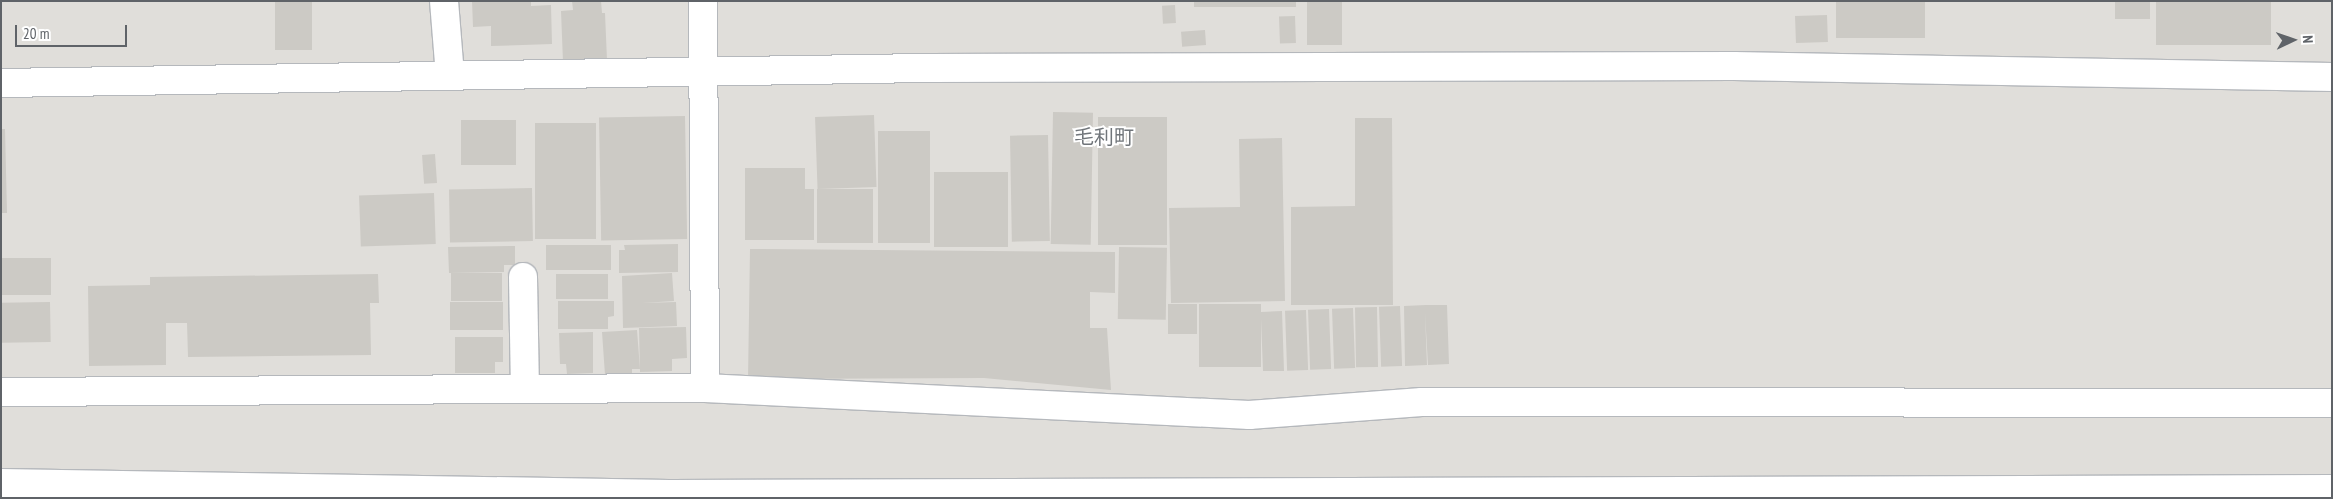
<!DOCTYPE html>
<meta charset="utf-8">
<style>
body{margin:0}
#map{position:relative;width:2333px;height:499px;overflow:hidden;background:#f1efe8;font-family:"PT Sans Narrow","Noto Sans JP",sans-serif}
div>[style]{position:absolute}
[style*='--x']{left:calc(var(--x)*1px);top:calc(var(--y)*1px);width:calc(var(--w)*1px);rotate:calc(var(--a)*1deg)}
.industrial>*{inset:0;background:#e0deda;transform-origin:0 0}
.building>*{inset:0;background:#cccac5;transform-origin:0 0}
.roads{filter:drop-shadow(1px 0 #b5b8bc) drop-shadow(-1px 0 #b5b8bc) drop-shadow(0 1px #b5b8bc) drop-shadow(0 -1px #b5b8bc)}
.minor>*{height:28px;margin:-14px;padding:0 14px;transform-origin:14px;border-radius:14px;background:#fff}
span{translate:-50% -50%;white-space:nowrap;text-align:center;line-height:1.15;-webkit-text-stroke:4px #fff;paint-order:stroke}
.neighbourhood-label{font-size:20px;color:#70757a}
.frame{position:absolute;inset:0;border:2px solid #5f6368;pointer-events:none}
.north{position:absolute;left:2268px;top:15px;width:50px;height:50px;-webkit-text-stroke:4px #fff;paint-order:stroke;rotate:87deg;font-size:14px;font-weight:700;line-height:20px;text-align:center;color:#5f6368}
.north::after{content:'';display:block;margin:auto;width:18px;height:22px;background:#5f6368;clip-path:polygon(50% 0,100% 100%,50% 72%,0 100%)}
.scale{position:absolute;left:15px;top:25px;width:112px;height:22px;box-sizing:border-box;border:2px solid #5f6368;border-top:0;padding-left:6px;font-size:15px;line-height:18px;white-space:nowrap;color:#5f6368;-webkit-text-stroke:4px #fff;paint-order:stroke}
</style>
<div id="map">
<div class="industrial">
<div style="left:1px;top:1px;width:2331px;height:497px"></div>
</div>
<div class="building">
<div style="left:275px;top:1px;width:37px;height:49px"></div>
<div style="clip-path:polygon(472px 1px,531px 1px,531px 6px,551px 5px,552px 44px,491px 46px,491px 26px,473px 27px)"></div>
<div style="clip-path:polygon(572px 1px,601px 1px,602px 13px,605px 13px,607px 60px,563px 62px,561px 11px,573px 10px)"></div>
<div style="left:1194px;top:1px;width:102px;height:6px"></div>
<div style="left:1307px;top:1px;width:35px;height:44px"></div>
<div style="left:1836px;top:1px;width:89px;height:37px"></div>
<div style="left:2115px;top:1px;width:35px;height:18px"></div>
<div style="left:2156px;top:1px;width:115px;height:44px"></div>
<div style="left:1175px;top:5px;width:18px;height:13px;rotate:87deg"></div>
<div style="left:1827px;top:15px;width:27px;height:32px;rotate:88deg"></div>
<div style="left:1295px;top:16px;width:27px;height:16px;rotate:88deg"></div>
<div style="left:1205px;top:30px;width:15px;height:24px;rotate:86deg"></div>
<div style="left:1053px;top:112px;width:40px;height:132px;rotate:1deg"></div>
<div style="left:874px;top:115px;width:72px;height:59px;rotate:88deg"></div>
<div style="left:685px;top:116px;width:123px;height:86px;rotate:89deg"></div>
<div style="left:1098px;top:117px;width:69px;height:128px"></div>
<div style="clip-path:polygon(1355px 118px,1392px 118px,1393px 305px,1291px 305px,1291px 207px,1355px 206px)"></div>
<div style="left:461px;top:120px;width:55px;height:45px"></div>
<div style="left:535px;top:123px;width:61px;height:116px"></div>
<div style="clip-path:polygon(1px 129px,5px 129px,7px 213px,1px 213px)"></div>
<div style="left:878px;top:131px;width:52px;height:112px"></div>
<div style="left:1048px;top:135px;width:106px;height:38px;rotate:89deg"></div>
<div style="clip-path:polygon(1282px 138px,1285px 301px,1171px 303px,1169px 208px,1240px 207px,1239px 139px)"></div>
<div style="left:435px;top:154px;width:29px;height:13px;rotate:86deg"></div>
<div style="clip-path:polygon(745px 168px,805px 168px,805px 189px,814px 189px,814px 240px,745px 240px)"></div>
<div style="left:1008px;top:172px;width:75px;height:74px;rotate:90deg"></div>
<div style="left:532px;top:188px;width:53px;height:83px;rotate:89deg"></div>
<div style="left:873px;top:189px;width:54px;height:56px;rotate:90deg"></div>
<div style="left:434px;top:193px;width:51px;height:75px;rotate:88deg"></div>
<div style="clip-path:polygon(678px 244px,678px 272px,619px 273px,619px 250px,625px 250px,624px 245px)"></div>
<div style="left:611px;top:245px;width:25px;height:65px;rotate:90deg"></div>
<div style="clip-path:polygon(515px 246px,515px 265px,504px 265px,504px 272px,449px 273px,448px 247px)"></div>
<div style="left:1119px;top:247px;width:48px;height:72px;rotate:1deg"></div>
<div style="clip-path:polygon(750px 249px,1115px 252px,1115px 293px,1090px 292px,1090px 328px,1107px 328px,1111px 390px,984px 378px,748px 379px)"></div>
<div style="left:1px;top:258px;width:50px;height:37px"></div>
<div style="left:502px;top:273px;width:28px;height:51px;rotate:90deg"></div>
<div style="clip-path:polygon(672px 273px,674px 301px,642px 303px,676px 302px,677px 326px,623px 328px,622px 276px)"></div>
<div style="clip-path:polygon(378px 274px,379px 303px,370px 303px,371px 355px,188px 357px,187px 323px,166px 323px,166px 365px,89px 366px,88px 286px,150px 285px,150px 277px)"></div>
<div style="left:608px;top:274px;width:25px;height:52px;rotate:90deg"></div>
<div style="clip-path:polygon(558px 301px,614px 301px,614px 316px,608px 317px,608px 329px,558px 329px)"></div>
<div style="left:50px;top:302px;width:40px;height:49px;rotate:89deg"></div>
<div style="left:503px;top:302px;width:28px;height:53px;rotate:90deg"></div>
<div style="left:1168px;top:304px;width:29px;height:30px"></div>
<div style="clip-path:polygon(1199px 304px,1261px 304px,1261px 312px,1282px 311px,1284px 371px,1263px 371px,1261px 319px,1261px 367px,1199px 367px)"></div>
<div style="clip-path:polygon(1426px 305px,1447px 305px,1449px 364px,1428px 365px,1425px 313px,1427px 365px,1405px 366px,1404px 306px)"></div>
<div style="left:1400px;top:306px;width:60px;height:21px;rotate:88deg"></div>
<div style="left:1377px;top:307px;width:60px;height:22px;rotate:89deg"></div>
<div style="left:1353px;top:308px;width:60px;height:21px;rotate:88deg"></div>
<div style="left:1329px;top:309px;width:60px;height:21px;rotate:88deg"></div>
<div style="left:1306px;top:310px;width:60px;height:21px;rotate:88deg"></div>
<div style="clip-path:polygon(686px 327px,687px 358px,672px 359px,672px 371px,640px 372px,639px 328px)"></div>
<div style="clip-path:polygon(637px 330px,640px 369px,632px 369px,632px 373px,605px 375px,602px 332px)"></div>
<div style="clip-path:polygon(593px 332px,593px 373px,567px 374px,566px 364px,560px 364px,559px 333px)"></div>
<div style="clip-path:polygon(455px 337px,503px 337px,503px 362px,495px 362px,495px 373px,455px 373px)"></div>
</div>
<div class="roads">
<div class="minor">
<div style="--x:444;--y:1;--w:75;--a:85.4"></div>
<div style="--x:703;--y:1;--w:387;--a:89.7"></div>
<div style="--x:1;--y:83;--w:927;--a:-0.93"></div>
<div style="--x:928;--y:68;--w:806;--a:-0.14"></div>
<div style="--x:1734;--y:66;--w:598;--a:1.05"></div>
<div style="--x:523;--y:277;--w:111;--a:89"></div>
<div style="--x:1;--y:392;--w:704;--a:-0.33"></div>
<div style="--x:705;--y:388;--w:545;--a:2.84"></div>
<div style="--x:1249;--y:415;--w:173;--a:-4.3"></div>
<div style="--x:1422;--y:402;--w:910;--a:0.06"></div>
<div style="--x:1;--y:483;--w:668;--a:0.94"></div>
<div style="--x:669;--y:494;--w:1663;--a:-0.17"></div>
</div>
</div>
<div class="neighbourhood-label">
<span style="left:1104px;top:137px">毛利町</span>
</div>
<div class="frame"></div>
<div class="north">N</div>
<div class="scale">20 m</div>
</div>
